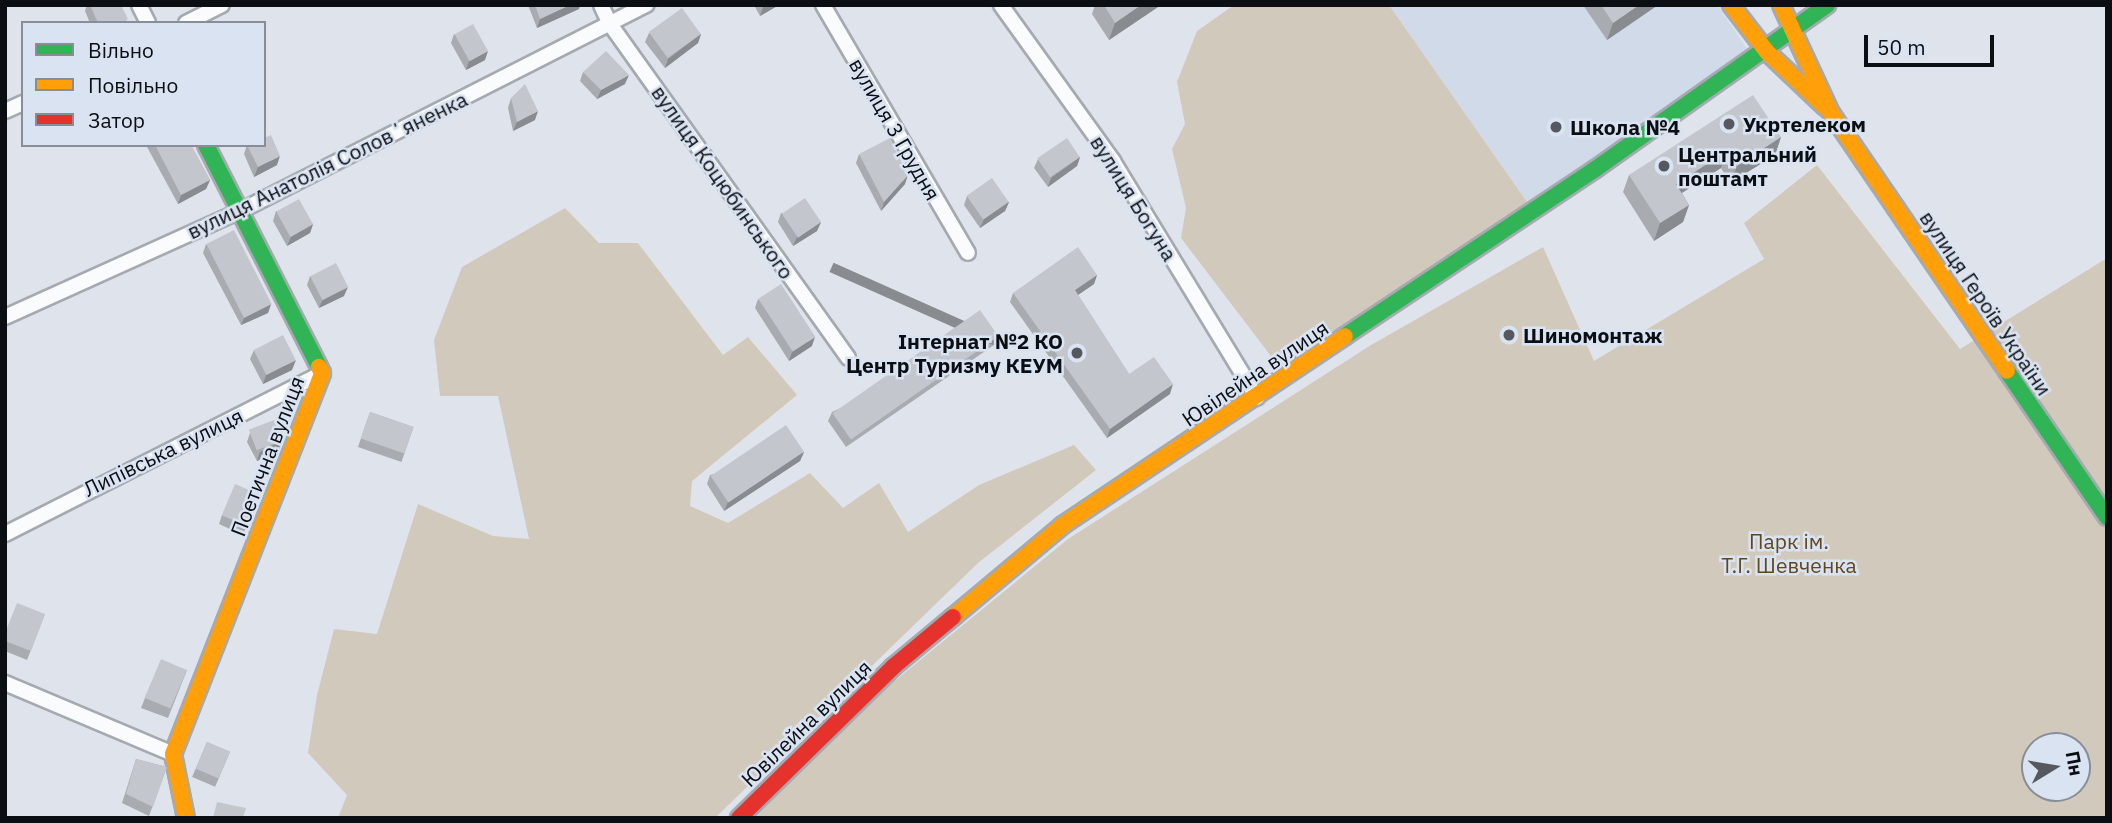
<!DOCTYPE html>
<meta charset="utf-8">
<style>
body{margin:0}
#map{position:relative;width:2112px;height:823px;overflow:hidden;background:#dfe4ec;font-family:"IBM Plex Sans",sans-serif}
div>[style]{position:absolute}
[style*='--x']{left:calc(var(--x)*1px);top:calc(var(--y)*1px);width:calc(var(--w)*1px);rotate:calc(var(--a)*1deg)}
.built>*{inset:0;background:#d1dae9}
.green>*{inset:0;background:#d2c9bd}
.roads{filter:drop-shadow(2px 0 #a5a9b0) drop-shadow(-2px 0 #a5a9b0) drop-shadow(0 2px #a5a9b0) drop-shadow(0 -2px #a5a9b0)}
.street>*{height:14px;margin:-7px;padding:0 7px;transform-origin:7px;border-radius:7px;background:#fafbfc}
.fast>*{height:16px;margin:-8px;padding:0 8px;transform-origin:8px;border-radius:8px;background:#30b455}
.slow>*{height:16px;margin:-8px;padding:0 8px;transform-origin:8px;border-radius:8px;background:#ff9f0a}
.jam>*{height:16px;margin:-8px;padding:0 8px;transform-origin:8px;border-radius:8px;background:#e5322d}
.wall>*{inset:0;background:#a8abb0;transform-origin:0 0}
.shaded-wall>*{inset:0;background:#888b90;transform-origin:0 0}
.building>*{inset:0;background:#c3c7cd;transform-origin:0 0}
.dots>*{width:19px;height:19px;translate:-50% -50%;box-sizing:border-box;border:4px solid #dae3f1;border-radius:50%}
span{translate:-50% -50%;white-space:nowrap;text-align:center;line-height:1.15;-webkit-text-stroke:5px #dae3f1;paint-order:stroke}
.poi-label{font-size:21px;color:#0b0e13;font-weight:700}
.left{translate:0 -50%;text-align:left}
.right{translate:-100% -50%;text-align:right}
.street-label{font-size:21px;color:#0b0e13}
.park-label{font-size:21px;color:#614719}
.frame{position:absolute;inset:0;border:7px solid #0b0e13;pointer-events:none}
.legend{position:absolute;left:21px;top:21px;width:245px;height:126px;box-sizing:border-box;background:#dae3f1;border:2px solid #878e98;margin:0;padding:9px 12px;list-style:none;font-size:21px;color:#0b0e13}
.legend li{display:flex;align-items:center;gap:14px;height:35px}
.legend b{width:35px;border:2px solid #878e98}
.north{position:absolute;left:2021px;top:732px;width:70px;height:70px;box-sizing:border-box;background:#dae3f1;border:2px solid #878e98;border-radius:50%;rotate:79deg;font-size:19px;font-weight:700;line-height:28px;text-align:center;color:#0b0e13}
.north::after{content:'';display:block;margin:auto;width:24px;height:32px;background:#55595f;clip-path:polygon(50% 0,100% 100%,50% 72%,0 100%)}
.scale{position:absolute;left:1864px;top:35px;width:130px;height:32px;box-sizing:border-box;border:4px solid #0b0e13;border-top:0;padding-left:9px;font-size:21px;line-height:24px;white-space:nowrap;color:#0b0e13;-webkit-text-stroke:5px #dae3f1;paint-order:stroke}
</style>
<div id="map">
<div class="built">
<div style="clip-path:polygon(1389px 5px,1717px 5px,1750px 53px,1527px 202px)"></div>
</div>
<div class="green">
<div style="clip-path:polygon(1234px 5px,1389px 5px,1527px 202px,1280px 368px,1181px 238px,1186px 208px,1172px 149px,1185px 124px,1177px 82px,1197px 31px)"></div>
<div style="clip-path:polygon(evenodd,1817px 165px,1960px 349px,2107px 258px,2107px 818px,755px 818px,875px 697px,1068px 539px,1371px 345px,1543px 247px,1594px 361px,1764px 259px,1744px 223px,1817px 165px,2035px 746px,2077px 746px,2077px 788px,2035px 788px,2035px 746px)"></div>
<div style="clip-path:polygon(565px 208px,599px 243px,638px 243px,723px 355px,748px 337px,797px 395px,692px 481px,690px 506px,728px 523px,810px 473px,843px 508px,879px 483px,908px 532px,979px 485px,1074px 445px,1096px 470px,978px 563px,715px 818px,338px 818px,347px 795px,308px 753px,317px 695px,334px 629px,377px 634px,418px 504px,493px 536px,529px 539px,498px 396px,440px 396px,434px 340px,462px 267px)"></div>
</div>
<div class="roads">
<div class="street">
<div style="--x:139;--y:5;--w:20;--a:63"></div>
<div style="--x:601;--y:5;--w:21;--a:65"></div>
<div style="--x:610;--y:24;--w:410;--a:54.5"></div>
<div style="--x:823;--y:5;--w:287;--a:59.7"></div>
<div style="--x:1001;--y:5;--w:192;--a:54.3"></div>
<div style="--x:1113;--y:161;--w:277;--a:58.7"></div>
<div style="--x:186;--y:23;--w:40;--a:-26.6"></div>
<div style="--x:5;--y:111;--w:20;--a:-24"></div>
<div style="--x:5;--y:317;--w:256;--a:-24.3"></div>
<div style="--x:238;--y:212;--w:458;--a:-26.9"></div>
<div style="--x:5;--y:534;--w:356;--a:-26.9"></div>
<div style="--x:5;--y:683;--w:182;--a:22.9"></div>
</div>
<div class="fast">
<div style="--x:206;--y:145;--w:249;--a:63"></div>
<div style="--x:1345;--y:336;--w:299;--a:-33.7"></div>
<div style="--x:1594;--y:170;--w:286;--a:-35.3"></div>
<div style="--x:2007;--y:371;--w:177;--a:55.6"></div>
</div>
<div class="slow">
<div style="--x:1731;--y:5;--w:59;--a:52.5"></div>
<div style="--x:1767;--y:52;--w:80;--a:43.5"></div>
<div style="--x:1781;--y:5;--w:119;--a:65.2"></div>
<div style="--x:1831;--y:113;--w:312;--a:55.7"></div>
<div style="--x:953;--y:617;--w:143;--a:-39.9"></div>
<div style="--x:1063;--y:525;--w:339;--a:-33.8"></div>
<div style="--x:186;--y:818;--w:65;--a:-101.5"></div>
<div style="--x:173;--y:754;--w:409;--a:-68.6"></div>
<div style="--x:322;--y:373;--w:7;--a:-117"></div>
</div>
<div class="jam">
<div style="--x:739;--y:818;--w:216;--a:-44.4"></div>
<div style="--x:893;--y:667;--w:78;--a:-39.8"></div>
</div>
</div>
<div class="wall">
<div style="clip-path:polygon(87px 5px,121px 5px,127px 23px,90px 23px,85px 11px)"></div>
<div style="clip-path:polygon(528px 5px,580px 5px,579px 9px,537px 28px)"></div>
<div style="clip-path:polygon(754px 5px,779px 5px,760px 16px)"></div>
<div style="clip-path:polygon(1095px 5px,1161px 5px,1109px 40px,1092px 14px)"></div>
<div style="clip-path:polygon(1583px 5px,1658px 5px,1607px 40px)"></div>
<div style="clip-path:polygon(649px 33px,701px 34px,698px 43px,665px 68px,645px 42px)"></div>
<div style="clip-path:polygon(454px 34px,485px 60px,466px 70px,451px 43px)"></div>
<div style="clip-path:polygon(583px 72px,625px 84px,597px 99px,580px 81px)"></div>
<div style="clip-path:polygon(511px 98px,535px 120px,513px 131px,508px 108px)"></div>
<div style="clip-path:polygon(1781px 137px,1775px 155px,1730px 183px,1721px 168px,1682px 193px,1689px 205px,1683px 222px,1654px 241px,1623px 192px,1629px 175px)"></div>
<div style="clip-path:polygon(146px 145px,191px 145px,210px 180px,206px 189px,178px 204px)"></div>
<div style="clip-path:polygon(247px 145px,277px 165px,254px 177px,244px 154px)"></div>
<div style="clip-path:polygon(859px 154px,905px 184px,881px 211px,856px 163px)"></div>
<div style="clip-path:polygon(1080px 157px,1077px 166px,1048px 187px,1034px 168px,1038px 159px)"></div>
<div style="clip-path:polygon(967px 196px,1009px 202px,1005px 211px,980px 228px,964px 205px)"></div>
<div style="clip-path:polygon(276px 211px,313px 224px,310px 233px,287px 246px,273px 221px)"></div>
<div style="clip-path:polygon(781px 213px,821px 222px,817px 231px,793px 246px,778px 222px)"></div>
<div style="clip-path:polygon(206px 244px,271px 304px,268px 313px,241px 325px,203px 253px)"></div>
<div style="clip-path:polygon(1097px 275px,1094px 284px,1078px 295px,1129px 374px,1170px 394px,1107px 438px,1010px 302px,1013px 293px)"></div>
<div style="clip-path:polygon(310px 276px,344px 296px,319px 308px,307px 285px)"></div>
<div style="clip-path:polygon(758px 299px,812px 346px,789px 361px,755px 308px)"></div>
<div style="clip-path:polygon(998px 336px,994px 345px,846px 447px,828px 421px,832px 412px)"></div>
<div style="clip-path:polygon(254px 350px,292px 370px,263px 384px,250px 359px)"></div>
<div style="left:370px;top:412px;width:46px;height:37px;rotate:19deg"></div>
<div style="clip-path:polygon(250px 433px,282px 441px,279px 450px,257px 461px,247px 442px)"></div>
<div style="clip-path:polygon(804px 452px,800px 461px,724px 511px,707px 484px,710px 475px)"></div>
<div style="clip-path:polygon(256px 503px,243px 535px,219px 524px,222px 515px)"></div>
<div style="clip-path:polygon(45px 614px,27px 660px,5px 651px,5px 633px)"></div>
<div style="clip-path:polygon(187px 670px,168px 718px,141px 708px,145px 698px)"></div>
<div style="left:207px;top:742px;width:25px;height:38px;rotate:23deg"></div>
<div style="clip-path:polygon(136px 759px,167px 767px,149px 816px,122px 803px)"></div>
</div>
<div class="shaded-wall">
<div style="clip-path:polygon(570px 5px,580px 5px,579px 9px,537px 28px,540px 19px)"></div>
<div style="clip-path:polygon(766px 5px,779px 5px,760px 16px,763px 7px)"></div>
<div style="clip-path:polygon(1141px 5px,1161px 5px,1109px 40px,1115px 23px)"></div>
<div style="clip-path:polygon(1639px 5px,1658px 5px,1607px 40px,1613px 23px)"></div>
<div style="clip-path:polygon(701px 34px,698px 43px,665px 68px,668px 59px)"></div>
<div style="clip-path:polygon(488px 51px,485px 60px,466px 70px,469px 61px)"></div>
<div style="clip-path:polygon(629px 75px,625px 84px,597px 99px,601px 90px)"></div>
<div style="clip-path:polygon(538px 111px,535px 120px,513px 131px,517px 122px)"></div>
<div style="clip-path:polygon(1781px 137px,1775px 155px,1730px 183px,1737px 166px)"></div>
<div style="clip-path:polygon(1727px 151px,1721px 168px,1669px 201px,1676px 184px)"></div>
<div style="clip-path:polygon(280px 156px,277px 165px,254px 177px,258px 167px)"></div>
<div style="clip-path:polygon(1080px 157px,1077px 166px,1048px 187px,1051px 178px)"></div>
<div style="clip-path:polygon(908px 175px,905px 184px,881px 211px,884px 202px)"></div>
<div style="clip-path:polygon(210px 180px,206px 189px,178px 204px,181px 195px)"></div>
<div style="clip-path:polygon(1009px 202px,1005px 211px,980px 228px,984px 219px)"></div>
<div style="clip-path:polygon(1689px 205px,1683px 222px,1654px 241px,1660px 223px)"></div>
<div style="clip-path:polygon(821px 222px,817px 231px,793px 246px,797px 237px)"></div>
<div style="clip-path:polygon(313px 224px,310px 233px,287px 246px,291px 237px)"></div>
<div style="clip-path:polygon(1097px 275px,1094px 284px,1072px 299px,1075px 290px)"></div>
<div style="clip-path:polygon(348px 287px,344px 296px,319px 308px,323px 299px)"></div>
<div style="clip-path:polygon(271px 304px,268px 313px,241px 325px,245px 316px)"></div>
<div style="left:998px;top:336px;width:10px;height:180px;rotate:114deg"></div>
<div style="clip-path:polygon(815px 337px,812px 346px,789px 361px,792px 352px)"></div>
<div style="clip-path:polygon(296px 360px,292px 370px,263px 384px,266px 375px)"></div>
<div style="clip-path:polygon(1173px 384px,1170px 394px,1107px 438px,1110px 429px)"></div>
<div style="clip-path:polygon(282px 441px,279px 450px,257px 461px,260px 452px)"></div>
<div style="clip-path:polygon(804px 452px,800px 461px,724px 511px,728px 502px)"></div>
</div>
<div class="building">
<div style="clip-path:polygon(90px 5px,121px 5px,128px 19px,122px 23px,98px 23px)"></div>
<div style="clip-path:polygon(535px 5px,570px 5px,540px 19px)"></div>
<div style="clip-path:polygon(1104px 5px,1141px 5px,1115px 23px)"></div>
<div style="clip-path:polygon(1601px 5px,1639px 5px,1613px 23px)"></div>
<div style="left:682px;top:8px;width:32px;height:41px;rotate:54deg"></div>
<div style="left:473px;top:24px;width:31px;height:21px;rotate:61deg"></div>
<div style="clip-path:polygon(606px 51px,629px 75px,601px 90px,583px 72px)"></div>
<div style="clip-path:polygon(525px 84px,538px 111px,517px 122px,511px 98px)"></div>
<div style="clip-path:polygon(1753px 95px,1781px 137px,1737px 166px,1727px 151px,1676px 184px,1689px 205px,1660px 223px,1629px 175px)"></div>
<div style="clip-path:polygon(271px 135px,280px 156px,258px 167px,247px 145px,264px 145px,264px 138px)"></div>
<div style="clip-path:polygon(890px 138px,908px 175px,884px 202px,859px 154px)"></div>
<div style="left:1067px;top:138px;width:23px;height:36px;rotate:56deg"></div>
<div style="clip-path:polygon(155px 145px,191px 145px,210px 180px,181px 195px)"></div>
<div style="left:992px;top:178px;width:29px;height:31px;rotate:55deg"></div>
<div style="left:805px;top:198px;width:29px;height:28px;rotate:56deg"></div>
<div style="left:299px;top:199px;width:29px;height:26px;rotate:61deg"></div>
<div style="left:234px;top:230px;width:83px;height:31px;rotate:63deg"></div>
<div style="clip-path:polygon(1078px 247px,1097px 275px,1075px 290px,1129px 374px,1154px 357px,1173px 384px,1110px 429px,1013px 293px)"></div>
<div style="left:336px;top:263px;width:27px;height:29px;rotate:63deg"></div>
<div style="left:781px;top:284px;width:63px;height:27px;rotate:57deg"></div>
<div style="left:980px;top:310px;width:32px;height:180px;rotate:55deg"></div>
<div style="left:283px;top:335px;width:28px;height:33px;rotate:63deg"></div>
<div style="left:370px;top:412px;width:46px;height:28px;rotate:19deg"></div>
<div style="left:274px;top:420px;width:22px;height:27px;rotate:69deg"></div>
<div style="left:786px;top:425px;width:32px;height:91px;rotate:56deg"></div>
<div style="left:235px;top:484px;width:26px;height:34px;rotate:23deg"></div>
<div style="clip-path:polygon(17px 603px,45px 614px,31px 651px,5px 641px,5px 633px)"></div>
<div style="left:161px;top:659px;width:28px;height:42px;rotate:23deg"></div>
<div style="left:207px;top:742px;width:25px;height:29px;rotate:23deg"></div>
<div style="clip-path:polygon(136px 759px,167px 767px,153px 807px,126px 794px)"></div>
<div style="clip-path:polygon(217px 802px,246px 808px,243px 818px,213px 818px)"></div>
</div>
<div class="dots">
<div style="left:1729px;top:124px;background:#55595f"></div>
<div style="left:1556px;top:127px;background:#55595f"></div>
<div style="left:1664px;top:166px;background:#55595f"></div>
<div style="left:1509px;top:335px;background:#55595f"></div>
<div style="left:1077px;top:353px;background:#55595f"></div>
</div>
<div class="poi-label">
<span class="left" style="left:1743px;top:124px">Укртелеком</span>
<span class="left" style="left:1570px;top:127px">Школа №4</span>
<span class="left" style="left:1678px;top:166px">Центральний<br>поштамт</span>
<span class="left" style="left:1523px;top:335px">Шиномонтаж</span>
<span class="right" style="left:1063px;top:353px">Інтернат №2 КО<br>Центр Туризму КЕУМ</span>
</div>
<div class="street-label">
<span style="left:895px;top:129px;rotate:60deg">вулиця 3 Грудня</span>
<span style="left:327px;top:165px;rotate:-26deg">вулиця Анатолія Соловʼяненка</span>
<span style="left:723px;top:182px;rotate:55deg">вулиця Коцюбинського</span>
<span style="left:1134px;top:198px;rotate:58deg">вулиця Богуна</span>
<span style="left:1986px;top:303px;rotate:56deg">вулиця Героїв України</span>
<span style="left:1255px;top:373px;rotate:-34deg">Ювілейна вулиця</span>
<span style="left:163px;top:452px;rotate:-26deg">Липівська вулиця</span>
<span style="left:267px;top:456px;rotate:-69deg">Поетична вулиця</span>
<span style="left:806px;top:723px;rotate:-44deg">Ювілейна вулиця</span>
</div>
<div class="park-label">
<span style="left:1789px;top:553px">Парк ім.<br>Т.Г. Шевченка</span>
</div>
<div class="frame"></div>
<ul class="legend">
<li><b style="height:9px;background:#30b455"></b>Вільно</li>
<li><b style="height:9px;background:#ff9f0a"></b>Повільно</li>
<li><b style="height:9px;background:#e5322d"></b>Затор</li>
</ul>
<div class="north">Пн</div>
<div class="scale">50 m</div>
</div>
